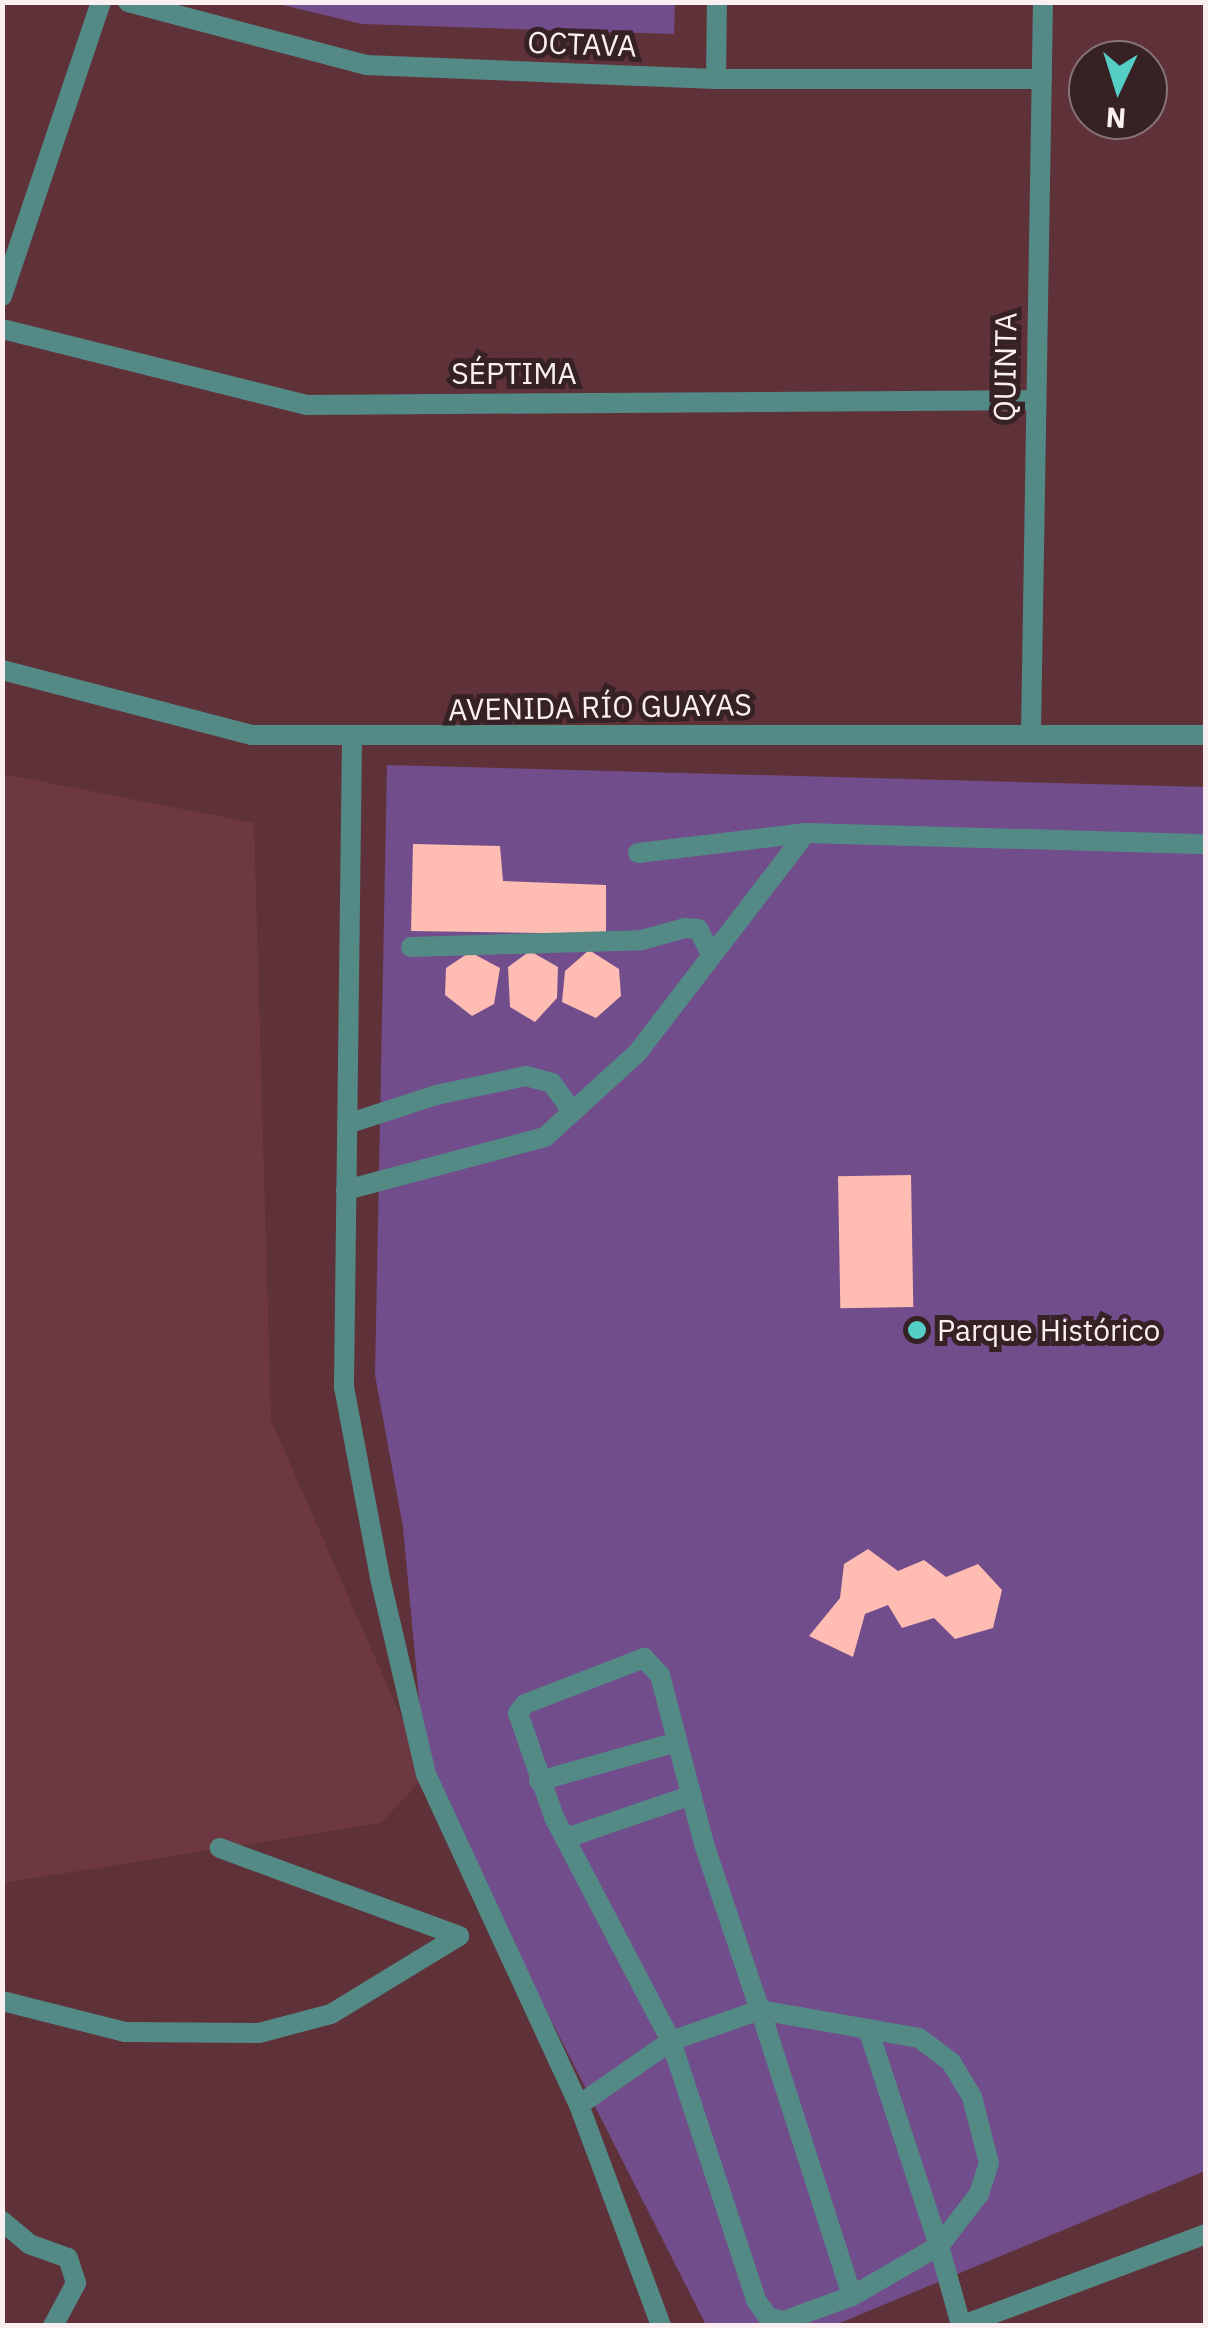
<!DOCTYPE html>
<meta charset="utf-8">
<style>
body{margin:0}
#map{position:relative;width:1208px;height:2328px;overflow:hidden;background:#5f323a;font-family:"IBM Plex Sans",sans-serif}
div>[style]{position:absolute}
[style*='--x']{left:calc(var(--x)*1px);top:calc(var(--y)*1px);width:calc(var(--w)*1px);rotate:calc(var(--a)*1deg)}
.built>*{inset:0;background:#6d3842}
.green>*{inset:0;background:#714d8c}
.building>*{inset:0;background:#febcb2;transform-origin:0 0}
.lane>*{height:20px;margin:-10px;padding:0 10px;transform-origin:10px;border-radius:10px;background:#548a86}
.street>*{height:20px;margin:-10px;padding:0 10px;transform-origin:10px;border-radius:10px;background:#548a86}
.dots>*{width:28px;height:28px;translate:-50% -50%;box-sizing:border-box;border:5px solid #362124;border-radius:50%}
span{translate:-50% -50%;white-space:nowrap;text-align:center;line-height:1.15;-webkit-text-stroke:10px #362124;paint-order:stroke}
.street-label{font-size:30px;color:#fbeff1}
.poi-label{font-size:30px;color:#fbeff1}
.left{translate:0 -50%;text-align:left}
.frame{position:absolute;inset:0;border:5px solid #fbeff1;pointer-events:none}
.north{position:absolute;left:1068px;top:40px;width:100px;height:100px;box-sizing:border-box;background:#362124;border:2px solid #857376;border-radius:50%;rotate:184deg;font-size:28px;font-weight:700;line-height:40px;text-align:center;color:#fbeff1}
.north::after{content:'';display:block;margin:auto;width:35px;height:45px;background:#55cec5;clip-path:polygon(50% 0,100% 100%,50% 72%,0 100%)}
</style>
<div id="map">
<div class="built">
<div style="clip-path:polygon(3px 774px,254px 823px,271px 1420px,426px 1774px,381px 1823px,3px 1883px)"></div>
</div>
<div class="green">
<div style="clip-path:polygon(274px 3px,675px 3px,674px 34px,362px 24px)"></div>
<div style="clip-path:polygon(387px 765px,1205px 787px,1205px 2171px,835px 2325px,706px 2325px,426px 1774px,403px 1527px,375px 1375px)"></div>
</div>
<div class="building">
<div style="clip-path:polygon(413px 844px,500px 846px,503px 881px,606px 885px,606px 934px,411px 931px)"></div>
<div style="clip-path:polygon(589px 950px,619px 969px,621px 996px,596px 1018px,562px 1002px,565px 971px)"></div>
<div style="clip-path:polygon(530px 951px,558px 967px,557px 998px,535px 1022px,510px 1007px,508px 967px)"></div>
<div style="clip-path:polygon(470px 952px,500px 968px,494px 1004px,472px 1016px,445px 995px,446px 968px)"></div>
<div style="left:911px;top:1175px;width:132px;height:73px;rotate:89deg"></div>
<div style="clip-path:polygon(868px 1549px,898px 1571px,924px 1560px,946px 1577px,978px 1564px,1002px 1590px,993px 1628px,955px 1639px,934px 1618px,902px 1628px,888px 1605px,865px 1614px,853px 1657px,809px 1636px,840px 1598px,844px 1564px)"></div>
</div>
<div class="lane">
<div style="--x:638;--y:853;--w:169;--a:-6.8"></div>
<div style="--x:411;--y:947;--w:231;--a:-1.7"></div>
<div style="--x:642;--y:940;--w:45;--a:-15.6"></div>
<div style="--x:685;--y:928;--w:13;--a:4"></div>
<div style="--x:698;--y:929;--w:27;--a:62"></div>
<div style="--x:347;--y:1124;--w:94;--a:-18"></div>
<div style="--x:436;--y:1095;--w:92;--a:-11.9"></div>
<div style="--x:526;--y:1076;--w:27;--a:15"></div>
<div style="--x:552;--y:1083;--w:33;--a:55"></div>
<div style="--x:346;--y:1190;--w:206;--a:-14.9"></div>
<div style="--x:545;--y:1137;--w:126;--a:-42.4"></div>
<div style="--x:638;--y:1052;--w:276;--a:-52.5"></div>
<div style="--x:806;--y:833;--w:400;--a:1.6"></div>
<div style="--x:539;--y:1781;--w:143;--a:-15.8"></div>
<div style="--x:566;--y:1838;--w:133;--a:-18.8"></div>
<div style="--x:2;--y:2001;--w:127;--a:14.1"></div>
<div style="--x:125;--y:2032;--w:134;--a:0.4"></div>
<div style="--x:259;--y:2033;--w:74;--a:-14.8"></div>
<div style="--x:331;--y:2014;--w:150;--a:-31.4"></div>
<div style="--x:459;--y:1936;--w:255;--a:-159.8"></div>
<div style="--x:579;--y:2105;--w:112;--a:-34.8"></div>
<div style="--x:671;--y:2041;--w:253;--a:-117.6"></div>
<div style="--x:554;--y:1817;--w:110;--a:-109.1"></div>
<div style="--x:518;--y:1713;--w:11;--a:-52"></div>
<div style="--x:525;--y:1704;--w:128;--a:-21.1"></div>
<div style="--x:644;--y:1658;--w:23;--a:47"></div>
<div style="--x:660;--y:1675;--w:175;--a:75.4"></div>
<div style="--x:704;--y:1844;--w:175;--a:71.4"></div>
<div style="--x:760;--y:2010;--w:161;--a:10"></div>
<div style="--x:919;--y:2038;--w:40;--a:37"></div>
<div style="--x:951;--y:2062;--w:41;--a:59"></div>
<div style="--x:972;--y:2097;--w:68;--a:75.6"></div>
<div style="--x:989;--y:2163;--w:33;--a:108"></div>
<div style="--x:979;--y:2194;--w:66;--a:127.6"></div>
<div style="--x:939;--y:2246;--w:82;--a:74.4"></div>
<div style="--x:2;--y:2221;--w:35;--a:40"></div>
<div style="--x:29;--y:2244;--w:41;--a:19.7"></div>
<div style="--x:68;--y:2258;--w:26;--a:72"></div>
<div style="--x:76;--y:2283;--w:49;--a:118.1"></div>
<div style="--x:852;--y:2296;--w:300;--a:-107.8"></div>
<div style="--x:760;--y:2010;--w:94;--a:160.8"></div>
<div style="--x:671;--y:2041;--w:273;--a:71.8"></div>
<div style="--x:756;--y:2300;--w:21;--a:55"></div>
<div style="--x:768;--y:2317;--w:16;--a:14"></div>
<div style="--x:784;--y:2321;--w:72;--a:-20.2"></div>
<div style="--x:852;--y:2296;--w:100;--a:-29.9"></div>
<div style="--x:939;--y:2246;--w:228;--a:-108.1"></div>
</div>
<div class="street">
<div style="--x:128;--y:2;--w:246;--a:14.8"></div>
<div style="--x:366;--y:65;--w:350;--a:2.3"></div>
<div style="--x:716;--y:79;--w:326;--a:0"></div>
<div style="--x:716;--y:79;--w:77;--a:-89.3"></div>
<div style="--x:2;--y:296;--w:310;--a:-71.4"></div>
<div style="--x:2;--y:329;--w:313;--a:14"></div>
<div style="--x:306;--y:405;--w:728;--a:-0.39"></div>
<div style="--x:2;--y:670;--w:258;--a:14.6"></div>
<div style="--x:252;--y:735;--w:954;--a:0"></div>
<div style="--x:1031;--y:732;--w:730;--a:-89.06"></div>
<div style="--x:352;--y:739;--w:648;--a:90.71"></div>
<div style="--x:344;--y:1387;--w:194;--a:79.3"></div>
<div style="--x:380;--y:1578;--w:201;--a:76.8"></div>
<div style="--x:426;--y:1774;--w:365;--a:65.2"></div>
<div style="--x:579;--y:2105;--w:236;--a:69.6"></div>
<div style="--x:960;--y:2326;--w:263;--a:-20.5"></div>
</div>
<div class="dots">
<div style="left:917px;top:1330px;background:#55cec5"></div>
</div>
<div class="street-label">
<span style="left:582px;top:44px;rotate:2deg">OCTAVA</span>
<span style="left:1005px;top:367px;rotate:-89deg">QUINTA</span>
<span style="left:514px;top:373px">SÉPTIMA</span>
<span style="left:600px;top:707px;rotate:-1deg">AVENIDA RÍO GUAYAS</span>
</div>
<div class="poi-label">
<span class="left" style="left:937px;top:1330px">Parque Histórico</span>
</div>
<div class="frame"></div>
<div class="north">N</div>
</div>
